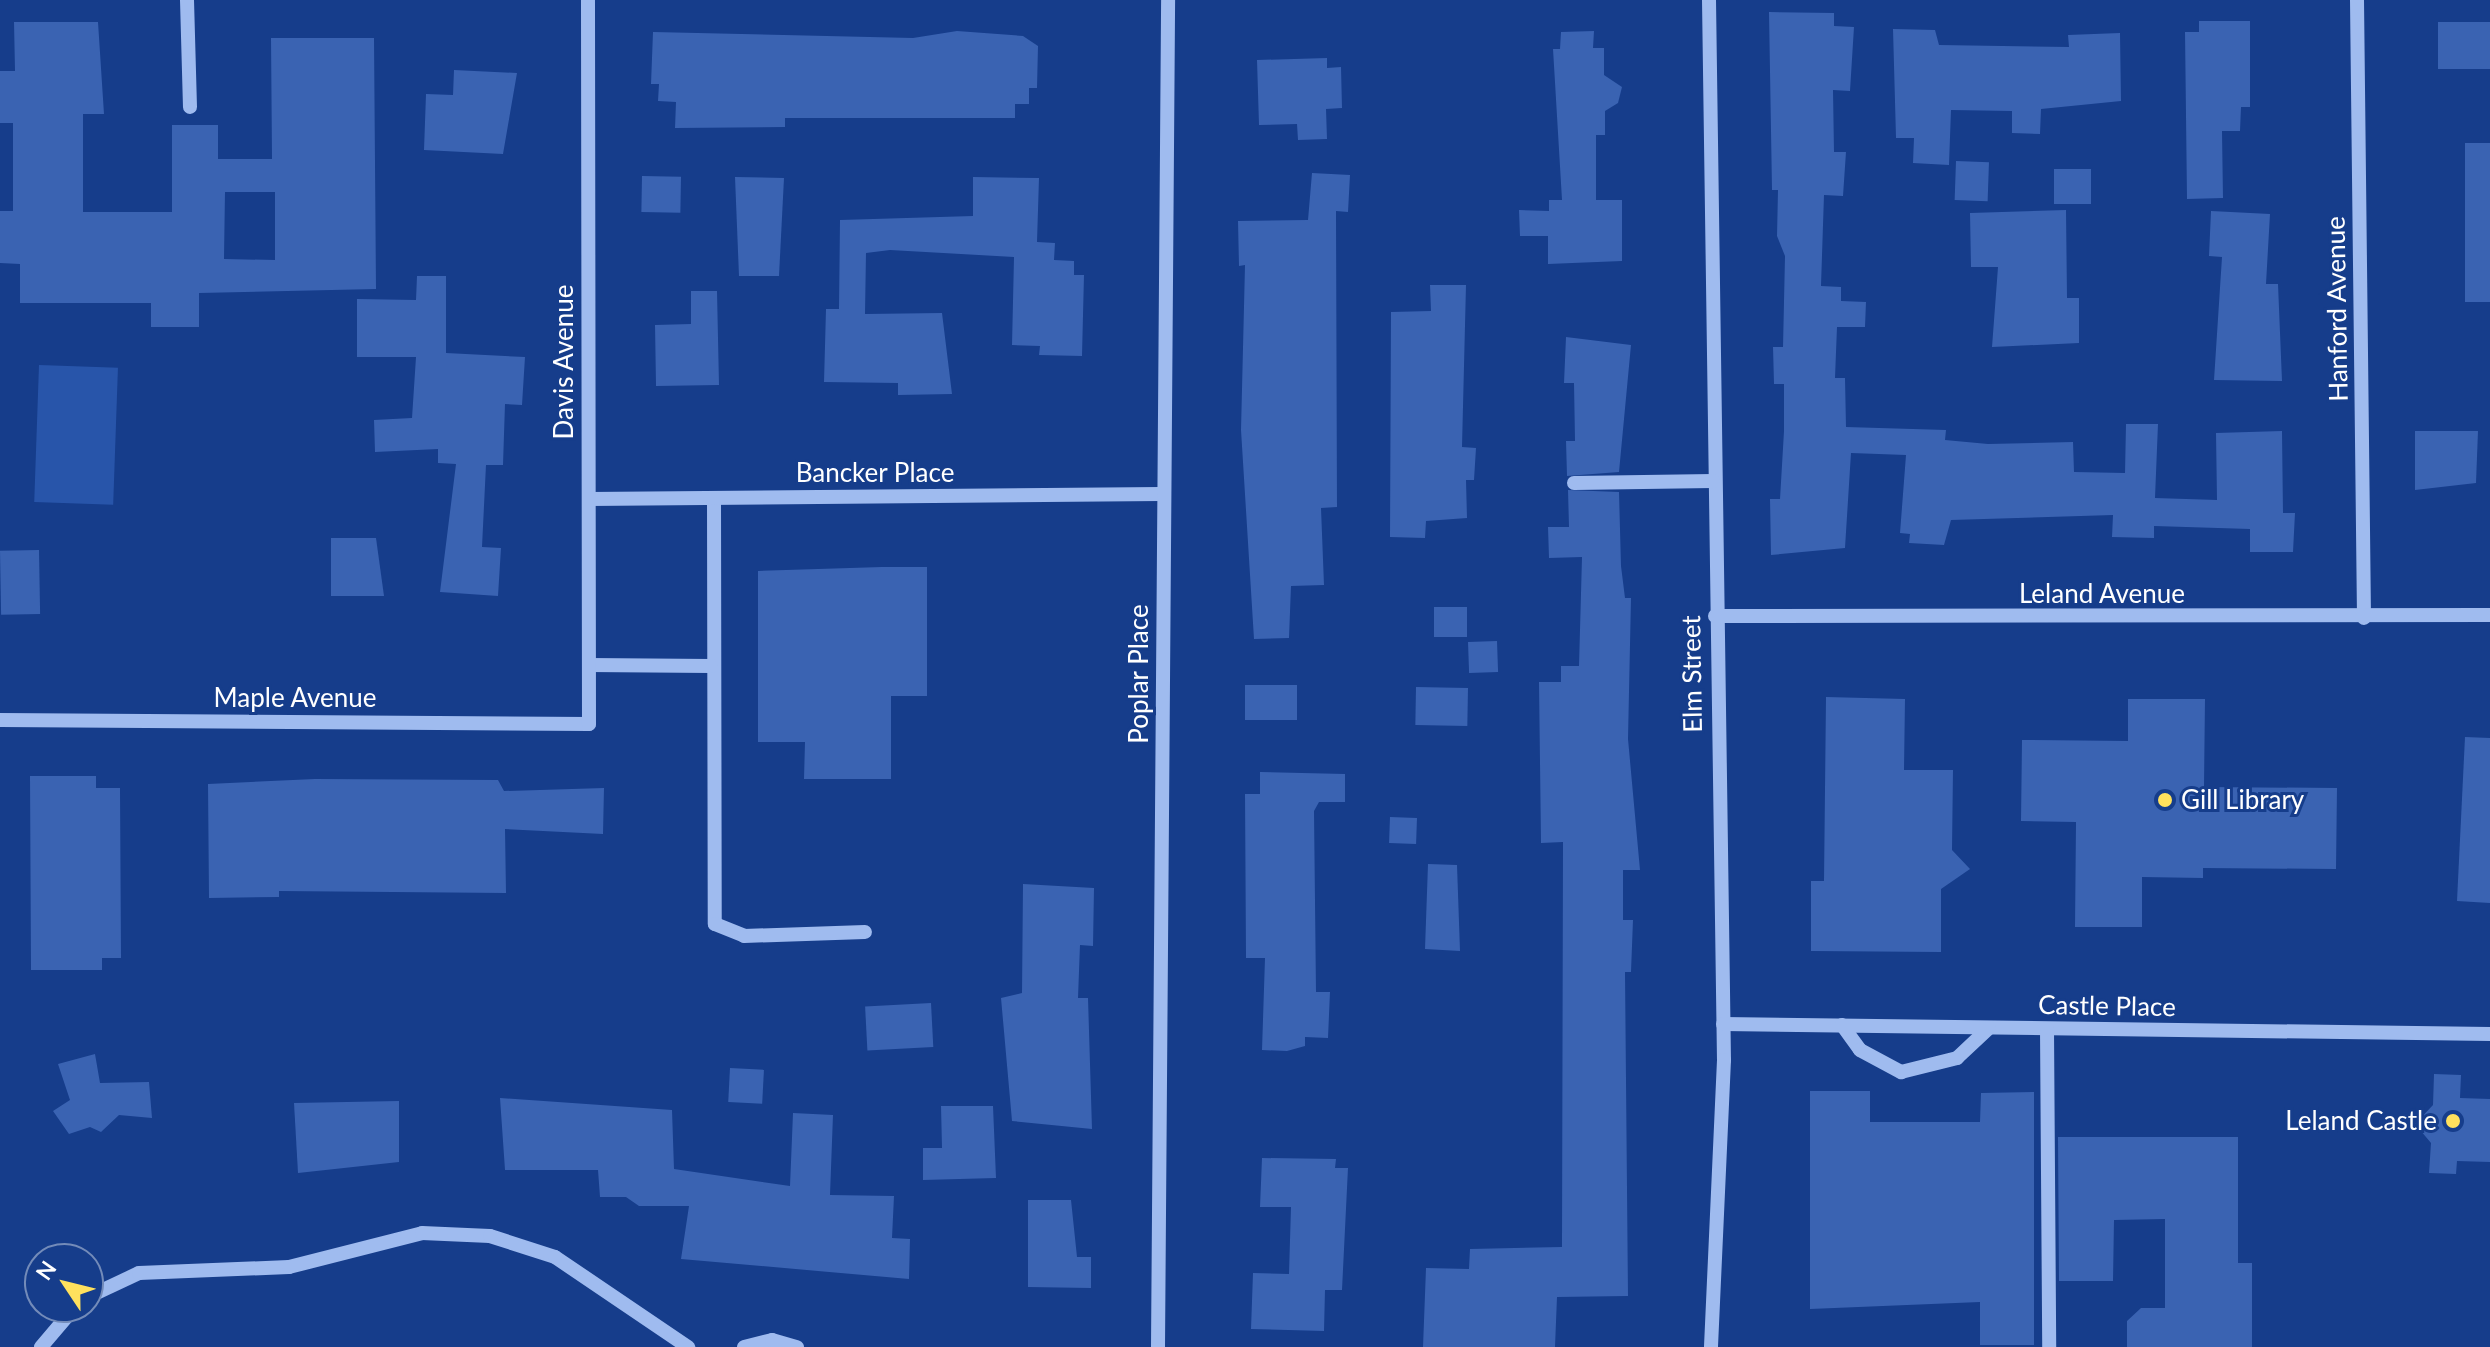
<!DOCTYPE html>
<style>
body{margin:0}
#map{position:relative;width:2490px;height:1347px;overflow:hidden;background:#163d8b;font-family:Lato,sans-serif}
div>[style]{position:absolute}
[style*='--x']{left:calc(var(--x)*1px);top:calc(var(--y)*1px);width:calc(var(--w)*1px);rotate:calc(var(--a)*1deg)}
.green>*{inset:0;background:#2855aa;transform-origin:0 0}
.building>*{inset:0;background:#3a63b2;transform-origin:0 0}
.minor>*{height:14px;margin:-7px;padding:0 7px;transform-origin:7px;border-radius:7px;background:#9fbbef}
.dots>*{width:22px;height:22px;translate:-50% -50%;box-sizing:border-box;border:4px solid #163d8b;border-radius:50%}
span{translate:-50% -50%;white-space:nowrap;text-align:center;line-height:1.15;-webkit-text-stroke:6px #163d8b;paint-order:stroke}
.street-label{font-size:26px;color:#fff}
.poi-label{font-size:26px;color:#fff}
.left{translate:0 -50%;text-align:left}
.right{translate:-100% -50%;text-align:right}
.north{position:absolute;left:24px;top:1243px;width:80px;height:80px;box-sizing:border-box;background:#163d8b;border:2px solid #738bb9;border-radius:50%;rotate:305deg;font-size:22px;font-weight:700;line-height:32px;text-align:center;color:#fff}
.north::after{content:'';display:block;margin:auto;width:28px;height:36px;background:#ffe15d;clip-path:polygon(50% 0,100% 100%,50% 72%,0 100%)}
</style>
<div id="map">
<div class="green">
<div style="left:39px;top:365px;width:79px;height:137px;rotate:2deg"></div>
</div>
<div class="building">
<div style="clip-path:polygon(1769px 12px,1834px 13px,1834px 26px,1854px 27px,1850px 91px,1833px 90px,1834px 152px,1846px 152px,1843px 196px,1824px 195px,1821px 286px,1841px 287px,1841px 301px,1866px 302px,1865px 327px,1837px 327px,1835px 378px,1845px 378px,1846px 427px,1946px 430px,1945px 440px,1988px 444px,2073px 442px,2074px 472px,2125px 473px,2126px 424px,2158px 424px,2155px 498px,2217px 500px,2216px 433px,2282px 431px,2283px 513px,2295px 513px,2293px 552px,2250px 552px,2250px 529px,2154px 526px,2154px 538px,2112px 537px,2113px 515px,1951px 520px,1944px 545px,1909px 543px,1910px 534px,1900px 533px,1906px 455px,1851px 453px,1845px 548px,1771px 555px,1770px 499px,1780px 499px,1784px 431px,1784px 384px,1774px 384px,1773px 347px,1783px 347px,1785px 256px,1777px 236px,1778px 190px,1772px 190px)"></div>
<div style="clip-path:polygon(2199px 21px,2250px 21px,2250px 107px,2241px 107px,2240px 131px,2222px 131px,2223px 198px,2187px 199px,2185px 32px,2199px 32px)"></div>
<div style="clip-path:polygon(evenodd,14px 22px,98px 22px,104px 114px,83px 114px,83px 212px,172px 212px,172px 125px,218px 125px,218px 159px,272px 159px,271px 38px,374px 38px,376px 289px,199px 293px,199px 327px,151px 327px,151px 303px,20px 303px,20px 264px,0 263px,0 211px,13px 211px,13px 123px,0 123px,0 71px,15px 71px,14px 22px,225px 192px,275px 192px,275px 260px,224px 259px,225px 192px)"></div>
<div style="left:2438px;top:22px;width:52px;height:47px"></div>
<div style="clip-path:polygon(1893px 29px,1935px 30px,1939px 45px,2069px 47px,2068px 35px,2120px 33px,2121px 101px,2041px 109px,2040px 134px,2012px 133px,2012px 111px,1951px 110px,1949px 165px,1913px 163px,1914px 138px,1896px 138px)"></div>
<div style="clip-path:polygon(957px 31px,1023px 36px,1038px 46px,1037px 88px,1029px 88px,1029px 104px,1015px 104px,1015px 118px,785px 118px,785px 127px,675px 128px,676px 102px,658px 101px,659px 84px,651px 84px,653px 32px,913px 38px)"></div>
<div style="clip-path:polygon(1594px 31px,1593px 48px,1604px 48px,1604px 75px,1622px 87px,1618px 103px,1605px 111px,1605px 135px,1596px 135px,1596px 200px,1622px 200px,1622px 261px,1548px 264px,1548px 236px,1520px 236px,1519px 210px,1549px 211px,1549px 200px,1562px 200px,1553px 49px,1560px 49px,1561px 32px)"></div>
<div style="clip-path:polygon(1327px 58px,1327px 68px,1341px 67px,1342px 108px,1326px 109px,1327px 139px,1298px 140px,1297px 124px,1259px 125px,1257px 60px)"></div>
<div style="clip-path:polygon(454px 70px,517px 73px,503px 154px,424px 150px,426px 94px,453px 95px)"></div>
<div style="left:2490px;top:143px;width:159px;height:25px;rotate:90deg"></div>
<div style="left:1956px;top:161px;width:33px;height:39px;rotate:2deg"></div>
<div style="left:2054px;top:169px;width:37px;height:35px"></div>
<div style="clip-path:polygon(1312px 173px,1350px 175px,1348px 212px,1336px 211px,1337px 507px,1321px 508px,1324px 585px,1291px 586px,1289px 638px,1254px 639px,1241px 430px,1245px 265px,1239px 266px,1238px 221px,1308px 220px)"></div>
<div style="left:642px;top:176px;width:39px;height:36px;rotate:1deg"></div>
<div style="clip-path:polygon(735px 177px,784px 178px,779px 276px,739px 276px)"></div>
<div style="clip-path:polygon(973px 177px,1039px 178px,1037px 242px,1055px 243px,1054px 260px,1074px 261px,1074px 275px,1084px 275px,1082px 356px,1039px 355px,1040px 346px,1012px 345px,1014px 257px,890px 250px,866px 253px,865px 314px,942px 313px,952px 394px,898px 395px,898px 383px,824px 382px,826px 309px,839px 309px,840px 220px,973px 216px)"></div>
<div style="clip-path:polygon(2066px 210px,2067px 298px,2079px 298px,2079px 343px,1992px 347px,1998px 267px,1971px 267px,1970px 213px)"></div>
<div style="clip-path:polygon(2211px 211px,2270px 214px,2266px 284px,2278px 284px,2282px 381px,2214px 380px,2222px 257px,2209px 256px)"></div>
<div style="clip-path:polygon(417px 276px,446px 276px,446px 353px,525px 357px,522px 405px,505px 404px,503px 465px,486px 465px,482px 547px,501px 548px,498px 596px,440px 592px,456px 464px,438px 463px,438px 449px,375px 452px,374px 420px,412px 418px,416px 357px,357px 357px,357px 299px,416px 300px)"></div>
<div style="clip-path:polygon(1430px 285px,1466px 285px,1462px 447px,1476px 448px,1474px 480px,1466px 480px,1467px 518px,1426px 521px,1425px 538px,1390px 537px,1391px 312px,1431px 311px)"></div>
<div style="clip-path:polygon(691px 291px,717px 291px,719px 385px,656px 386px,655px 325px,691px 324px)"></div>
<div style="clip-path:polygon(1566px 337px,1631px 345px,1619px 472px,1567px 476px,1566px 441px,1575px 441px,1574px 383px,1564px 383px)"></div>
<div style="clip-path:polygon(2415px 431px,2478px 431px,2476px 483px,2415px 490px)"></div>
<div style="clip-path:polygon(1568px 490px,1619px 492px,1621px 566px,1625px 598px,1631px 598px,1628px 739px,1640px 870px,1623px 870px,1623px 920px,1633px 920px,1631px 972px,1625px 972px,1628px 1296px,1557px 1297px,1555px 1347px,1423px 1347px,1426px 1268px,1469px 1269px,1470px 1249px,1562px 1247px,1563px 842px,1541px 843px,1539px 682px,1561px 682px,1561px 666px,1579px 666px,1582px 557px,1549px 558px,1548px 527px,1569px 527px)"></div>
<div style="clip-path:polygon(331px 538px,376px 538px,384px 596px,331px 596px)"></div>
<div style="left:39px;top:550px;width:64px;height:39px;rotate:89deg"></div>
<div style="clip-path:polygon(882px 567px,927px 567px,927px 696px,891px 696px,891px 779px,804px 779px,805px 742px,758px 742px,758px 571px)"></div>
<div style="left:1434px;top:607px;width:33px;height:30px"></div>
<div style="left:1497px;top:641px;width:31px;height:29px;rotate:88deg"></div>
<div style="left:1245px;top:685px;width:52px;height:35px"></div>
<div style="left:1416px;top:687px;width:52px;height:38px;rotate:1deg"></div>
<div style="clip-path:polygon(1826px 697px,1905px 699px,1904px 770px,1953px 770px,1952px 850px,1970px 869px,1941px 889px,1941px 952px,1811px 951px,1811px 881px,1824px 881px)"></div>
<div style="clip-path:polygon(2128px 699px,2205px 699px,2204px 787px,2337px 788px,2336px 869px,2203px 868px,2203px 878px,2142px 877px,2142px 927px,2075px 927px,2076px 822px,2021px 821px,2022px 740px,2128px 741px)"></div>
<div style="clip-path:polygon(2465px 737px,2490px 738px,2490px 903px,2457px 901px)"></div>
<div style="clip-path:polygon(1260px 772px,1345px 774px,1345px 802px,1319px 802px,1314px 811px,1316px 992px,1330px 992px,1328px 1038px,1305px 1037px,1305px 1046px,1287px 1051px,1262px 1050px,1265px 958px,1246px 958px,1245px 794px,1260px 794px)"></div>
<div style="clip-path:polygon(30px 776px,96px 776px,96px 788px,120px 788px,121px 958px,102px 958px,102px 970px,31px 970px)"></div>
<div style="clip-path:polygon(315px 779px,498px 780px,504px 791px,604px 788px,603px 834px,505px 829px,506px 893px,279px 891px,279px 897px,209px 898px,208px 784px)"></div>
<div style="left:1390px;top:817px;width:27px;height:26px;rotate:2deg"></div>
<div style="clip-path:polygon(1428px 864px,1457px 865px,1460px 951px,1425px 949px)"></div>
<div style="clip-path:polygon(1023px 884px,1094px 888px,1093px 946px,1080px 945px,1078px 998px,1088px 998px,1092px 1129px,1012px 1121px,1001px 998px,1022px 993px)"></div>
<div style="left:931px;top:1003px;width:44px;height:66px;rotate:87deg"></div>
<div style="clip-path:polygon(95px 1054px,100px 1083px,149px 1082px,152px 1118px,119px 1115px,101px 1132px,90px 1127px,69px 1134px,53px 1111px,70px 1100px,58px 1064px)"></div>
<div style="left:730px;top:1068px;width:34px;height:34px;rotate:3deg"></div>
<div style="clip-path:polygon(2434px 1074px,2461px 1075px,2460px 1098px,2490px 1099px,2490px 1162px,2457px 1161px,2456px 1174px,2429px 1173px,2431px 1143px,2415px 1124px,2433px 1105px)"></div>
<div style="clip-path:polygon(1810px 1091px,1870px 1091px,1870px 1122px,1980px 1122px,1981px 1093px,2034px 1092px,2034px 1345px,1980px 1345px,1980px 1302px,1810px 1309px)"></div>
<div style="clip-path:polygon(500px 1098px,672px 1110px,674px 1169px,790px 1186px,793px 1113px,833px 1115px,830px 1195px,894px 1196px,892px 1238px,910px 1239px,909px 1279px,681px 1259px,689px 1206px,639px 1206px,626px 1197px,600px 1197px,598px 1170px,505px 1170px)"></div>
<div style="clip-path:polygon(399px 1101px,399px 1162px,298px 1173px,294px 1103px)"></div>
<div style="clip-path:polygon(941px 1106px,993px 1106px,996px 1178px,923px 1180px,923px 1148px,942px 1148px)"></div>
<div style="clip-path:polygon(2058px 1137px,2238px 1137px,2238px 1263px,2252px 1263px,2252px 1347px,2127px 1347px,2127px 1321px,2141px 1308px,2165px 1308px,2165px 1219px,2114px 1220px,2113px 1281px,2059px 1281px)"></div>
<div style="clip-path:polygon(1262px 1158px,1336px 1159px,1335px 1168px,1348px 1168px,1342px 1290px,1325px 1290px,1324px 1331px,1251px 1329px,1253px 1273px,1289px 1274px,1291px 1207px,1260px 1207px)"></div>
<div style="clip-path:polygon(1028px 1200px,1071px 1200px,1077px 1257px,1091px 1257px,1091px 1288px,1028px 1287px)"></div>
</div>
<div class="minor">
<div style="--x:187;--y:0;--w:107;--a:88.4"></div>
<div style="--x:1709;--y:0;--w:1060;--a:89.19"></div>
<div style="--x:1724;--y:1060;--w:287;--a:92.6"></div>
<div style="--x:2357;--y:0;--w:618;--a:89.35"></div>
<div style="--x:1574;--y:483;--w:139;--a:-0.8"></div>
<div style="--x:714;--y:498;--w:426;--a:89.9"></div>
<div style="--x:715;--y:924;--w:31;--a:22"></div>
<div style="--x:744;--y:936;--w:121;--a:-1.9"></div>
<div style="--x:589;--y:499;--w:572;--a:-0.5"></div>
<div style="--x:1715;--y:616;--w:775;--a:-0.07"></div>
<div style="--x:589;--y:665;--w:122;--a:0.5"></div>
<div style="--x:0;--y:720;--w:589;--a:0.39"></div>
<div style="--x:589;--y:724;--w:724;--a:-90.08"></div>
<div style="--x:1723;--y:1024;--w:767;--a:0.75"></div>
<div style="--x:1842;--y:1025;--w:31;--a:54"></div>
<div style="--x:1860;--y:1050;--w:47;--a:28.2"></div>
<div style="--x:1901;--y:1072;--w:58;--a:-14"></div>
<div style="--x:1957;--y:1058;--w:44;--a:-43.2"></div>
<div style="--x:2047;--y:1029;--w:318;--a:89.6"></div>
<div style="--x:88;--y:1297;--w:56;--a:-25.2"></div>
<div style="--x:139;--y:1273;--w:150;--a:-2.3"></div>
<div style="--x:289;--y:1267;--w:137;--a:-14.3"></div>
<div style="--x:422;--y:1233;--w:68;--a:2.5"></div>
<div style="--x:490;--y:1236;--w:68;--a:17.9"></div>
<div style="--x:555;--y:1257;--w:161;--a:34.1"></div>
<div style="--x:41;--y:1347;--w:52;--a:-49.6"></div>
<div style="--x:744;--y:1347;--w:29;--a:-14"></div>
<div style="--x:772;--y:1340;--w:26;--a:16"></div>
<div style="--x:1158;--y:1347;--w:1347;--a:-89.57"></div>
</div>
<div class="dots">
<div style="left:2165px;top:800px;background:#ffe15d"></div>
<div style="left:2453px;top:1121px;background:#ffe15d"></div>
</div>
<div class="street-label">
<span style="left:2337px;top:309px;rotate:-91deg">Hanford Avenue</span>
<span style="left:564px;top:362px;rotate:-90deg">Davis Avenue</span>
<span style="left:875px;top:473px">Bancker Place</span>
<span style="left:2102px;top:594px">Leland Avenue</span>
<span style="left:1139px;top:674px;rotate:-90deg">Poplar Place</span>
<span style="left:1692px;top:674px;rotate:-91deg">Elm Street</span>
<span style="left:295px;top:698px">Maple Avenue</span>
<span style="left:2107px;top:1006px;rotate:1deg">Castle Place</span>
</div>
<div class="poi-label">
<span class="left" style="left:2181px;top:800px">Gill Library</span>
<span class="right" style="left:2437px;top:1121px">Leland Castle</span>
</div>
<div class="north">N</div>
</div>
